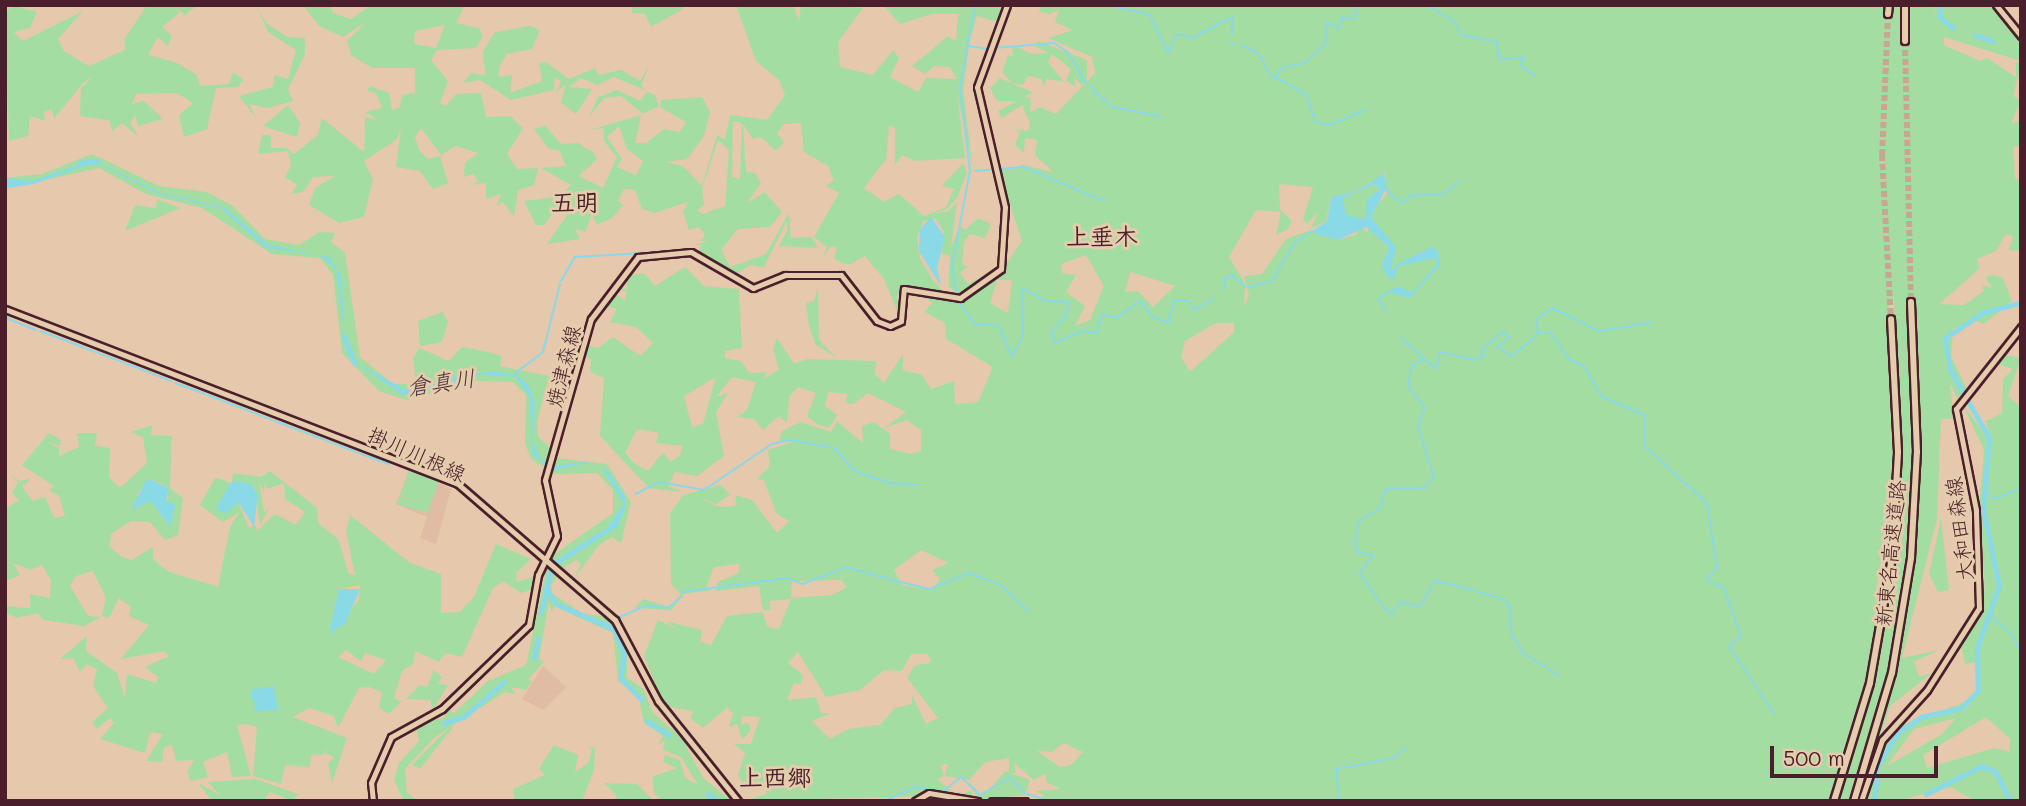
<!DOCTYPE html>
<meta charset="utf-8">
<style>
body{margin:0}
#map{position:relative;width:2026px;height:806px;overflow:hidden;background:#e6c8ac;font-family:Mali,"Klee One",sans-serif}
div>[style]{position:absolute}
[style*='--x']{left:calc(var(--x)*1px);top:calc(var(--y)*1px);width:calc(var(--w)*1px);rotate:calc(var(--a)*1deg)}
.built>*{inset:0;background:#e1bca5}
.green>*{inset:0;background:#a4dda1}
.water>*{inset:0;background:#8ad9e6}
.stream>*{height:2px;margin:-1px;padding:0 1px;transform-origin:1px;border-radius:1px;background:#8ad9e6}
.river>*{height:4.5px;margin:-2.25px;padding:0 2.25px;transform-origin:2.25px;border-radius:2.25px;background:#8ad9e6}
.highway-tunnel>*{height:6px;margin-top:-3px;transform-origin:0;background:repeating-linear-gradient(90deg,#c7a692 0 6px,transparent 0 9px)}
.roads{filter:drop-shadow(2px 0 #4a1f2b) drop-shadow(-2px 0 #4a1f2b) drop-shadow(0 2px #4a1f2b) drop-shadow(0 -2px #4a1f2b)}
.major>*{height:5px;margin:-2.5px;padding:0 2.5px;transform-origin:2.5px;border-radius:2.5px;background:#e4ccad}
.highway>*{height:6px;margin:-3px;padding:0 3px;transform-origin:3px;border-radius:3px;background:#e4ccad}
span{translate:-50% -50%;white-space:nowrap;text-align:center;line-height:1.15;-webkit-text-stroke:6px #e4ccad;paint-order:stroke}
.street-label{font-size:21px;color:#4a1f2b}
.water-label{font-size:23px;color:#50323e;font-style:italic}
.quarter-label{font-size:24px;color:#4a1f2b;font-weight:700}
.frame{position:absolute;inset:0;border:7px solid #4a1f2b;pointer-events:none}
.scale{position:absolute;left:1770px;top:746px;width:168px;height:32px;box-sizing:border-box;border:4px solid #4a1f2b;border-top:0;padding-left:9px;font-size:21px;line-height:24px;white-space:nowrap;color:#4a1f2b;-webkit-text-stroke:5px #e4ccad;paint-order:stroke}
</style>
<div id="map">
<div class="built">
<div style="clip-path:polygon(410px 467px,451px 489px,436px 544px,420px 538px,427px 517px,396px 504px)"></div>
<div style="clip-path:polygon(543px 666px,566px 687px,543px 710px,522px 699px)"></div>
</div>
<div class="green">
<div style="clip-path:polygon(12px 5px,37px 12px,30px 28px,14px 32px,23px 41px,83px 11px,58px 39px,64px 51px,89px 66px,125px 50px,124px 40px,147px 5px,198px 5px,185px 15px,176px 8px,179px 13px,162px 27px,172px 36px,168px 46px,158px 37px,148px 55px,175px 62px,197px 75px,200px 86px,229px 84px,233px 72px,244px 80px,238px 87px,216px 88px,207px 129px,184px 137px,179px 115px,193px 103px,177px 93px,136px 94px,132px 104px,144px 101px,163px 119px,138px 126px,135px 115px,130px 123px,139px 137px,122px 123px,112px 131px,109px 120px,80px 116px,81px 88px,92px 77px,84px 82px,54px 119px,52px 109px,44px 112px,45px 121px,30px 116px,28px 136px,9px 141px,5px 14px)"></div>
<div style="clip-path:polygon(256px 5px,266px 23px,287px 37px,305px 38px,305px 54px,288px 90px,293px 101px,267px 108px,249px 104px,256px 118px,239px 96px,273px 87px,274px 75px,288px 79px,296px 50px,268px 32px)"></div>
<div style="clip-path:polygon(evenodd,303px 5px,330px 5px,333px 13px,351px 19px,371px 5px,465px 5px,456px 23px,479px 28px,483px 36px,476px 48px,437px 50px,431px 60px,448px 81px,440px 103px,446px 106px,456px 94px,481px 93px,486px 117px,510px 116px,523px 128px,507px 154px,517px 169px,538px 168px,534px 185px,518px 190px,514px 216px,503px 202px,497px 206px,501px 194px,486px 199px,486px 183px,470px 185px,478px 182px,474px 174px,464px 177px,465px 163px,478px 153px,456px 146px,441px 155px,421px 128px,415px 137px,419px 150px,428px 159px,440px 156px,448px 183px,433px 189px,420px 171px,396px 167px,401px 129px,396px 140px,364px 161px,373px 179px,364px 217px,339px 223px,309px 205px,315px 188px,335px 176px,313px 177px,303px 192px,291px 194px,297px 185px,285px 177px,291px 165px,288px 151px,258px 154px,262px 135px,271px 135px,271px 148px,286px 148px,294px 154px,318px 135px,322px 118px,364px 152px,365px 117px,378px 120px,365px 112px,382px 108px,376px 93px,367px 91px,370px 86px,389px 93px,392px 110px,400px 107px,402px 95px,415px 93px,415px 68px,372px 68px,351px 55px,347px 41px,366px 22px,343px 37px,319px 26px,303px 5px,445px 25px,436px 48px,414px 44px,415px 31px,445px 25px)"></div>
<div style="clip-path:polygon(632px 5px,682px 5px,683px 9px,651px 27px,645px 14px,632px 13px)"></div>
<div style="clip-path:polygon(evenodd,736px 5px,793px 5px,799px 21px,801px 5px,863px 8px,838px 42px,840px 67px,873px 75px,893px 50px,899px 58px,890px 77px,918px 92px,926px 78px,957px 79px,950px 67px,934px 66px,925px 74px,912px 66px,948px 36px,956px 41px,958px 15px,964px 14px,932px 14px,900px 24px,883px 5px,1004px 5px,998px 22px,977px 16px,970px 39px,963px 89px,973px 170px,957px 93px,965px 158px,915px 161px,902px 155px,895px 165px,895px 128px,889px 126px,886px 159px,864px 188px,884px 202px,899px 194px,924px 216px,946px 207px,954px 189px,942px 186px,963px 163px,967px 173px,957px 198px,947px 209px,929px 215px,948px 211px,957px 203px,951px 247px,960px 226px,965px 230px,978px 218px,991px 224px,985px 238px,970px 234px,964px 242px,962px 264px,967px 267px,960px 273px,968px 284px,998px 269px,958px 294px,948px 286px,950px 255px,942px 254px,944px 232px,936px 219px,923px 221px,917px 237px,920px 259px,932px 279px,945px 294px,963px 297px,1002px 270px,1022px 241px,999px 171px,1023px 165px,1053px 172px,1035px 155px,1037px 140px,1025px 138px,1024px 153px,1015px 145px,1020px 132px,1014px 129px,1028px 131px,1030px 123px,1022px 105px,1002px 118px,998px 111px,1017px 101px,997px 101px,990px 88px,1000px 78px,1034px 93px,1024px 96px,1031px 99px,1030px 112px,1040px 107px,1056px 114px,1095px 73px,1092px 57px,1048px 38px,1073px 30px,1055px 22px,1059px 10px,1049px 14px,1039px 11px,1041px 5px,1934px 5px,1936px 16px,1935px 5px,1997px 5px,2021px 35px,2021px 61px,1944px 37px,1944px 45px,1980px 61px,1987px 58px,2016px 77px,2016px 62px,2021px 64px,2013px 96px,2021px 100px,2011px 124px,2021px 120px,2021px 145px,2013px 147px,2015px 179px,2021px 179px,2021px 251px,2009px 250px,2013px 236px,2006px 234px,1996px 251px,1977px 259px,1979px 269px,1939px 304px,1964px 305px,1984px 291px,1982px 285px,1992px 288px,1985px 277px,1994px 275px,2003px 278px,2012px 301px,1984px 324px,1975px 320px,1953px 329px,1951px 357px,1967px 389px,1957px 398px,1950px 383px,1954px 418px,1941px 419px,1937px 519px,1902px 658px,1939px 650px,1914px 662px,1919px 677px,1932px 673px,1890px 706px,1879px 740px,1913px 564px,1917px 360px,1915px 302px,1909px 299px,1915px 449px,1904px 590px,1881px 703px,1848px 801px,1840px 801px,1890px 594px,1899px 502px,1894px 297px,1889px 307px,1897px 455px,1893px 510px,1876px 588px,1882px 599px,1871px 669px,1831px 801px,1038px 801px,1044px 795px,1035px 791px,1061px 789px,1046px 782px,1046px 773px,1034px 780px,1014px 763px,1016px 773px,1009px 773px,1009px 758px,985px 762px,969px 780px,945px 776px,948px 764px,941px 765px,944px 776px,937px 779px,957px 796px,970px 791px,975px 799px,969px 801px,923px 796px,745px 801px,766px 794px,766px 781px,745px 787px,738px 775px,745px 753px,734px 744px,751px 744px,760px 717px,742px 716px,741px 725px,748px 722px,751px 730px,742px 740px,737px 724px,729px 727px,733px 714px,728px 707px,703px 728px,690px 718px,693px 711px,664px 706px,644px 656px,658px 620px,679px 630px,665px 621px,702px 630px,700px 642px,711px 645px,727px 616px,763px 612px,767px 627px,779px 629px,791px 599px,770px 601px,770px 610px,763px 610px,759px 586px,716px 591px,718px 582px,739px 573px,739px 564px,714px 567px,706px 587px,712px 590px,683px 594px,672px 610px,635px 608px,643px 599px,670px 607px,681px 595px,671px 583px,670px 513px,683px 495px,721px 485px,730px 495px,716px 504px,697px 496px,717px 506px,726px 507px,737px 505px,735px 495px,752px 500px,777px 533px,789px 521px,776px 513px,764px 480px,757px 479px,770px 466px,768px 450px,796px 441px,779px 442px,782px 431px,801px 422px,831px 432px,837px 421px,863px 443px,862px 426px,874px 422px,890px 434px,890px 449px,911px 454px,921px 451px,921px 430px,907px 420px,885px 428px,906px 412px,868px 393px,853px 404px,845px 403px,848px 394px,828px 392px,825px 406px,837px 415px,829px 428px,817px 424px,807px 416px,816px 393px,798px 387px,789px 397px,787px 423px,779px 416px,763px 430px,754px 419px,737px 417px,747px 410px,756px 382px,732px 377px,716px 397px,728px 393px,716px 412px,724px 456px,697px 476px,675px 472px,668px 486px,682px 492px,649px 488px,600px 436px,604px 378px,590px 372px,591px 359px,584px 356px,587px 345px,598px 348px,613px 337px,640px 356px,653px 343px,636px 327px,610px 322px,617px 308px,602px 307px,613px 292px,625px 301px,626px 292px,614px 288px,628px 289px,623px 277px,644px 273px,655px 286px,685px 267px,704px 286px,739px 289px,742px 348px,725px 351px,725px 358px,741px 361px,749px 373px,767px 372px,763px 379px,779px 370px,773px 349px,777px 338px,794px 364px,807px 359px,876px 361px,875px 374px,884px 383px,903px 354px,903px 371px,921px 374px,931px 389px,954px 381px,955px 404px,978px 402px,993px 367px,946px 339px,945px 323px,925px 312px,932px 302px,907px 288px,897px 296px,900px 318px,884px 279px,865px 256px,848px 265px,834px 259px,837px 247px,831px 246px,822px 258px,827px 247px,814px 237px,839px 193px,826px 186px,834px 180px,828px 166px,804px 152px,801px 123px,784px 124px,777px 133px,784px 142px,776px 151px,761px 137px,753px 139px,743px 124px,746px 172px,755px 173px,761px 183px,747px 203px,765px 192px,782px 212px,770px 227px,738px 229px,721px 250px,730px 267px,766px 254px,789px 213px,791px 238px,812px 237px,818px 248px,779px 246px,787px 231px,787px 221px,764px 267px,750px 265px,733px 276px,706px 259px,711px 255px,699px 254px,701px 245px,694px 245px,708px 241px,700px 241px,705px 235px,699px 227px,689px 230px,683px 212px,688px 202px,655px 213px,642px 209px,635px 190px,624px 189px,618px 201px,623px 205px,612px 218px,597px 225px,592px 214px,585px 232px,575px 229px,580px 239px,547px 244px,567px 215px,554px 211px,544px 225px,536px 225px,524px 201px,560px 196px,571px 185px,541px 168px,566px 166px,559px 150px,549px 149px,534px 129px,545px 125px,561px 144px,578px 143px,593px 152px,597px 159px,579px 176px,603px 188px,617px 157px,604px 141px,604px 128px,590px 130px,641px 115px,635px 143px,646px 143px,664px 129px,680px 132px,686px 122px,660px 107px,661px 100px,702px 97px,710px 112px,704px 136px,687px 159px,665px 162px,683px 166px,702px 186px,717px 135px,725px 140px,730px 115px,767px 120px,785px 95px,779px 80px,756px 61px,736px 5px,733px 121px,742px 123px,740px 179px,732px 177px,733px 121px,736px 5px,619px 126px,627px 149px,643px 161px,636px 175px,617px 167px,622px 159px,607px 137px,619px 126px,736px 5px,718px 140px,729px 150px,725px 206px,703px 214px,697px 211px,704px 204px,702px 189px,718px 140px,736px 5px,1385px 172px,1387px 195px,1371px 210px,1368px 233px,1360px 227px,1356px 235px,1338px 240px,1311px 230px,1286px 239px,1262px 274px,1244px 276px,1249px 296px,1244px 307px,1245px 284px,1229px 257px,1256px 210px,1281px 212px,1276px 235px,1288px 229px,1292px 221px,1280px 209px,1279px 184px,1313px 187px,1303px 219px,1307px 224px,1318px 212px,1311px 229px,1326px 221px,1331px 197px,1357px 191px,1385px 172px,736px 5px,1086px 255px,1104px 286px,1090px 320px,1075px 326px,1085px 306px,1066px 292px,1076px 275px,1062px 273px,1061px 264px,1086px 255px,736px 5px,1131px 268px,1131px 272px,1175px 286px,1153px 307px,1138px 291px,1125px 292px,1131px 268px,736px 5px,997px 280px,1012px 280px,1008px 313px,990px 303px,997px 280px,736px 5px,1216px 323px,1234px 323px,1234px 332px,1190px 372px,1181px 357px,1185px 341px,1216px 323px,736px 5px,716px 377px,703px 424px,692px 427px,684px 396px,716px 377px,736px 5px,637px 429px,659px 433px,656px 443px,683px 446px,680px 455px,671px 462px,663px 452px,648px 471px,635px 464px,625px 453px,637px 429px,736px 5px,921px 550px,949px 563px,932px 570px,940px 579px,932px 590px,902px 585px,894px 570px,921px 550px,736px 5px,841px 580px,847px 587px,833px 595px,791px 598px,792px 581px,841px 580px,736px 5px,798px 652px,826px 697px,860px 690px,884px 670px,902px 671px,911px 654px,928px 654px,931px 663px,915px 665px,907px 678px,938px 718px,926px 724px,912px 695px,912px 704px,895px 708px,880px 725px,848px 729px,830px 739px,812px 721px,831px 713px,821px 713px,816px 697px,787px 700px,794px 683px,801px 684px,803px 675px,788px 663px,798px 652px,736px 5px,1063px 743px,1083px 752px,1071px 765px,1060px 767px,1037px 751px,1052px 752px,1063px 743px)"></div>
<div style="clip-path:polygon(530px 26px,540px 30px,532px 49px,507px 54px,500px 65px,498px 77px,512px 75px,510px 93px,542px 81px,539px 63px,546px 62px,569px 79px,595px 68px,599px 75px,621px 70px,640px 81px,649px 66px,641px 86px,647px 91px,614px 77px,597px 85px,581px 78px,569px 87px,592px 89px,576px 114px,561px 103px,566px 84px,556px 93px,561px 81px,555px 77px,554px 90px,511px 100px,480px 80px,463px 83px,471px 73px,485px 75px,483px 51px,495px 32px)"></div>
<div style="clip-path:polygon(1038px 41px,1087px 60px,1087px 81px,1081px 85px,1074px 77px,1076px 87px,1066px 80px,1071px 69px,1052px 54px,1048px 62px,1064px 82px,1047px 79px,1043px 87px,1042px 79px,1028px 76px,1023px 85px,1012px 83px,1002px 72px,1008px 55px,1013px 56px,1012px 45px,1032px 54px,1048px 53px,1035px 46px)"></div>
<div style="clip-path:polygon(617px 90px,640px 101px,647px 92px,655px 95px,659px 106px,643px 114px,621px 96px,604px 98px,589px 117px,598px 97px)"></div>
<div style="clip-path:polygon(288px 105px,300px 123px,297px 137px,263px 126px)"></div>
<div style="clip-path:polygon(92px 154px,159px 186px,207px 192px,233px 206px,265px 239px,299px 245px,319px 232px,335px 233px,331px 242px,345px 253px,360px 357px,393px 384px,416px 384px,413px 358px,419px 348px,449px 361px,462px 347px,484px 351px,502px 356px,500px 366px,549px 376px,537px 422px,538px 436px,552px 450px,547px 457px,607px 464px,631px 502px,621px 543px,612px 537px,599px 545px,573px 580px,581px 564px,576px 560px,565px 567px,551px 585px,553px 594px,583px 614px,611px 617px,627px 642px,627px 678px,643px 688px,653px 713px,690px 745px,686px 747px,704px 779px,732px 801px,662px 801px,654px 793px,652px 777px,677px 768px,663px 762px,665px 755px,680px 760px,685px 778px,698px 785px,681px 757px,663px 750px,665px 740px,658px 745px,663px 736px,644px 723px,639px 698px,618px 681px,613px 633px,554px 606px,552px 613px,549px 602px,539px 659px,544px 662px,528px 679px,532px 682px,526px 690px,511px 687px,515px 694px,505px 692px,450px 727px,453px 727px,420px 769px,412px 765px,450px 727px,434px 738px,405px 769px,407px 793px,418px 801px,404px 801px,394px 780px,399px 763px,419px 741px,416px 726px,445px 717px,449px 706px,453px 714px,488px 681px,526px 665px,549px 558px,613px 513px,613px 490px,597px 473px,556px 474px,532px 460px,525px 444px,526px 395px,513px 382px,474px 381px,407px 400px,379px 391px,342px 353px,333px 275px,320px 258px,272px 254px,202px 208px,146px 194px,99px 168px,5px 189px,5px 178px,42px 174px)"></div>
<div style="clip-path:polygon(1375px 184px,1380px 189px,1364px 220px,1346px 215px,1343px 198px)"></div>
<div style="clip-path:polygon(157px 199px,180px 208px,125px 231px,135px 205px,156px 208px)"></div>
<div style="clip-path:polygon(818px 287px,819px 340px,837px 358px,816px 345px,809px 326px,806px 303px,814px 301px)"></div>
<div style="clip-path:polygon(442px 312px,448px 321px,442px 342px,420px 346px,418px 321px)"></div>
<div style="clip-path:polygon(evenodd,2006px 355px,2021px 358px,2008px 396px,2021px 407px,2021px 801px,1975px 801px,1951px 787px,1897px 801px,1865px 801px,1881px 746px,1896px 727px,1969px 701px,1962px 713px,1976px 696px,1975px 662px,1965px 664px,1961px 645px,1985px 589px,1979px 511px,1984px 450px,1963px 405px,1991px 442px,1986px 421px,2002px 413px,2003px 379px,2013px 369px,1998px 364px,2006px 355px,1986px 717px,2010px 739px,2010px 752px,1994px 748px,1927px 768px,1923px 755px,1986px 717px,2006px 355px,1956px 718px,1942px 734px,1887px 766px,1914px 729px,1956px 718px)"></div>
<div style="clip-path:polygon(evenodd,153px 425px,150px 435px,172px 436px,170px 488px,183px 498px,178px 535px,165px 540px,150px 522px,131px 521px,111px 534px,109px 546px,120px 556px,132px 560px,153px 547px,153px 559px,167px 571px,218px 587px,230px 527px,240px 512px,223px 522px,200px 505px,215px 478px,222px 479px,232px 484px,226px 511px,238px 502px,249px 528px,255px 525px,257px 531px,275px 514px,296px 525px,305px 512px,285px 499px,284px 483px,267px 489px,265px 482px,264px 492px,259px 481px,264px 513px,270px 506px,260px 525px,255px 488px,232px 481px,233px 473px,261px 477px,270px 471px,317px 508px,318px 523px,338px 539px,349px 574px,355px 575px,346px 531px,350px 516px,344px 510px,410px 563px,441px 574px,441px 613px,460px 612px,474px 597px,496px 544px,531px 559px,516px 573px,517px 582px,536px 576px,534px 589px,521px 593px,503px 581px,493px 588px,462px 657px,445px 653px,439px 662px,415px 651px,413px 664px,402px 671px,394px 698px,401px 702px,389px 714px,379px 708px,382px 692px,369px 687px,359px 688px,338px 728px,334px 716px,309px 708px,293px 717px,347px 738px,332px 783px,328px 764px,334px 757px,325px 753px,327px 747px,322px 755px,312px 754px,309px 767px,285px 765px,281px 784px,253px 776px,257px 727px,245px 724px,237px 725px,251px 776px,232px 777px,227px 752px,203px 762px,208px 777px,191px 781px,187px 772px,194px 760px,176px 761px,172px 745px,164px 747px,162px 762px,146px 761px,163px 734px,150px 732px,145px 753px,100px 739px,114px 723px,110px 718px,97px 729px,92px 722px,108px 708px,93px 686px,97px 669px,87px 664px,80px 672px,73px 658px,60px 659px,87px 636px,86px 651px,117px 673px,125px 698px,127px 674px,156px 683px,158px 677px,145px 667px,169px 656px,164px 651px,121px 659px,149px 625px,129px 616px,131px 607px,119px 598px,109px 618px,102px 616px,106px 598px,93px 571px,76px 576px,70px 586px,88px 616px,101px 617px,84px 626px,43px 620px,38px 613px,17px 618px,5px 612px,5px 606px,30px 608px,30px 594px,50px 598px,51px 580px,42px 565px,30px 570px,13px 563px,20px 575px,5px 581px,5px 509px,19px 500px,12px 493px,18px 482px,10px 475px,20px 481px,32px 478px,22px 486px,32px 501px,45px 497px,54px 518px,65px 516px,59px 496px,49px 490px,54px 486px,22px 465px,49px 433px,61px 440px,60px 446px,47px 442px,59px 448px,59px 456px,79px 447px,77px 433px,97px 433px,95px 446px,110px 448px,109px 477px,120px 488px,147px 463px,143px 437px,130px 432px,153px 425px,148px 478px,168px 487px,169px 526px,153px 500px,143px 503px,137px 495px,148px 478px,153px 425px,360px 585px,359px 600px,337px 624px,339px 589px,360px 585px,153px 425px,346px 650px,361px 661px,365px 653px,386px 660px,374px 674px,338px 657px,346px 650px)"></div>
<div style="clip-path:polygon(410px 468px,440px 479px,427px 513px,396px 504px,399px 497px,412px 501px,400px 496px)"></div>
<div style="clip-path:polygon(1941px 518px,1949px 590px,1938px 592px,1929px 574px)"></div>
<div style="clip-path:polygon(434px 670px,442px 677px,438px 684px,448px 685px,433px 710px,430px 700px,406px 699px,420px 685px,427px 687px)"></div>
<div style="clip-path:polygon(554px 745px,578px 755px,575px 772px,588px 763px,592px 750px,587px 745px,595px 749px,594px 770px,582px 801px,514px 801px,513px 789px,545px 775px,539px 769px)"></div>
<div style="clip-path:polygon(1005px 771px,1030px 780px,1025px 795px,982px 800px,972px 790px,970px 783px,980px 794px,988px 792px)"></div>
<div style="clip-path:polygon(256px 779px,298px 794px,293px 801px,270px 792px,263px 801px,212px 801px,198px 783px,220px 795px,208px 782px)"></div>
<div style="clip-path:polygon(604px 783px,637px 784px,654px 801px,613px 801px,617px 796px)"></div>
</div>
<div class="water">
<div style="clip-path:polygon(93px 160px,161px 193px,224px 207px,268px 245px,329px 257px,341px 276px,345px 340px,336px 269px,319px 255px,266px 248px,221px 208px,159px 194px,95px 162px,34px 184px,5px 188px,5px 178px,32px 181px)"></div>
<div style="clip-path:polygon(evenodd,1384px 173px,1387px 187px,1371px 217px,1396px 247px,1390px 273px,1397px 264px,1432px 247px,1438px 251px,1440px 265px,1410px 298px,1387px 292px,1399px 286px,1412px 293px,1437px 264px,1435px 258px,1398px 266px,1394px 279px,1388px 278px,1382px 266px,1389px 247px,1366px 227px,1338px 240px,1311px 232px,1327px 221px,1331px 197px,1357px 191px,1384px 173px,1375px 184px,1380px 189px,1367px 199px,1365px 219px,1346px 215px,1343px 198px,1375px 184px)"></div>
<div style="clip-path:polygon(931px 217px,945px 237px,937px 268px,941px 286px,919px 251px,920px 229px)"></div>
<div style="clip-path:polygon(353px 361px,406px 390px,467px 374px,495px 371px,518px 376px,528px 385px,535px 404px,532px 439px,539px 457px,551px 466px,586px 462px,607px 470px,625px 497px,625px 509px,619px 522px,603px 534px,624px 504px,602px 468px,587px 463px,553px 470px,532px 454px,530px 398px,516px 377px,482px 374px,403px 395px)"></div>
<div style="clip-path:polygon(147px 478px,169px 488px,166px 500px,175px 504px,170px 527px,151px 501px,131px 510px)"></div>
<div style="clip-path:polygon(232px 481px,251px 484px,258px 495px,254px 527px,239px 503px,224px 514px,216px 508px)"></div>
<div style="clip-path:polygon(339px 589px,360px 589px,345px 624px,332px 631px,336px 634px,329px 632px)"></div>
<div style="clip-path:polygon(274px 686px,278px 710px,256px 711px,250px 690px)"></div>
</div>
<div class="stream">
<div style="--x:975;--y:5;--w:85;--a:100.1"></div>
<div style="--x:960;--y:89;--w:83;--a:83"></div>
<div style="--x:970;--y:171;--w:97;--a:100.7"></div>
<div style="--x:952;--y:266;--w:36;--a:81"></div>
<div style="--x:958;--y:302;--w:28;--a:52"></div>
<div style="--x:975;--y:324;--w:23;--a:2"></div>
<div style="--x:998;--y:325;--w:34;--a:66"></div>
<div style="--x:1012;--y:356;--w:23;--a:-61"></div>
<div style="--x:1023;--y:336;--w:48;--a:-91.2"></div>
<div style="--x:1022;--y:288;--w:26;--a:29"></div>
<div style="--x:1045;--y:301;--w:23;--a:2"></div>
<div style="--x:1068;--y:302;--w:12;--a:95"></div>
<div style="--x:1067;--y:314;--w:23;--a:131"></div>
<div style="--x:1052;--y:331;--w:12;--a:81"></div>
<div style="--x:1054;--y:343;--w:30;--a:-24"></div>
<div style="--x:1081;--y:331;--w:15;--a:8"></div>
<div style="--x:1096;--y:333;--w:20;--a:-72"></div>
<div style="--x:1102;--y:314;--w:15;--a:16"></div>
<div style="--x:1116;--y:318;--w:29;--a:-35"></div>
<div style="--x:1140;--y:301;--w:19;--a:51"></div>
<div style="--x:1152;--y:316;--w:17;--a:24"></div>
<div style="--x:1168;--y:323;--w:24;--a:-75"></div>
<div style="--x:1174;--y:300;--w:14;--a:4"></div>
<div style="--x:1188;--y:301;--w:11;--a:56"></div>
<div style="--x:1194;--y:310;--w:24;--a:-30"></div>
<div style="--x:1109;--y:5;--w:42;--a:13.7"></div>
<div style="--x:1150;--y:15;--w:42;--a:64.7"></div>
<div style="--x:1168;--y:53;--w:21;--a:-65"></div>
<div style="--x:1177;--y:34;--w:16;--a:15"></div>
<div style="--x:1192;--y:38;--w:45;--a:-27.7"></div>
<div style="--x:1232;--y:17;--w:18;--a:90"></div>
<div style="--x:1427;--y:5;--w:36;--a:32"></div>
<div style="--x:1457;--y:24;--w:12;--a:70"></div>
<div style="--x:1461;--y:35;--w:37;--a:11"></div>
<div style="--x:1497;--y:42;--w:17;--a:83"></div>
<div style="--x:1499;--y:59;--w:26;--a:-4"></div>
<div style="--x:1525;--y:57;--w:9;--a:122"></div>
<div style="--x:1520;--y:65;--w:19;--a:36"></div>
<div style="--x:1229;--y:41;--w:7;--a:34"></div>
<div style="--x:1242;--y:45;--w:18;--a:27"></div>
<div style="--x:1258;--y:53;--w:25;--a:61"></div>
<div style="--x:1270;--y:75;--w:40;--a:28"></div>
<div style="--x:1305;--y:94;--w:30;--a:69"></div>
<div style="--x:1316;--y:122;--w:14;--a:12"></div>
<div style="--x:1330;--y:125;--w:39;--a:-23"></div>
<div style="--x:969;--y:46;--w:20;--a:9"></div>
<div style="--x:994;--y:48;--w:60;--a:-4.8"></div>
<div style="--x:1054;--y:43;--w:17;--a:33"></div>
<div style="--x:1068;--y:52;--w:36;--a:60"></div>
<div style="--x:1275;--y:78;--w:13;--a:-58"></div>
<div style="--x:1282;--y:67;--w:23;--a:-10"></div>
<div style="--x:1305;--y:63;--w:28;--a:-44"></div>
<div style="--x:1325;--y:44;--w:22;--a:-85"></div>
<div style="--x:1327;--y:22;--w:13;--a:27"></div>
<div style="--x:1339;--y:28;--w:11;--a:-75"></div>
<div style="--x:1342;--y:17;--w:13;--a:9"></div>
<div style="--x:1355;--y:19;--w:14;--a:-86"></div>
<div style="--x:1091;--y:87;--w:29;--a:44"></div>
<div style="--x:1112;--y:107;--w:50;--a:10.4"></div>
<div style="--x:975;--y:171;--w:48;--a:-4.8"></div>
<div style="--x:1023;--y:167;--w:89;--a:22.5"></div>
<div style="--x:1385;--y:189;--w:21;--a:41"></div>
<div style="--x:1401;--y:203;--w:14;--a:-36"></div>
<div style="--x:1412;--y:195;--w:32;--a:-2"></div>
<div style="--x:1444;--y:194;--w:21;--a:-41"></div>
<div style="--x:561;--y:281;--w:28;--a:-60"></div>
<div style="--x:575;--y:257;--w:85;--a:-3.4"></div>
<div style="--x:1248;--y:287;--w:25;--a:-14"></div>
<div style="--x:1272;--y:281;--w:45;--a:-59.5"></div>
<div style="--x:1295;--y:242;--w:18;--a:-34"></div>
<div style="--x:1224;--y:291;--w:13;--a:-86"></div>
<div style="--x:1225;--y:278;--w:8;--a:-23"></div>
<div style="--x:1232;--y:275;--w:18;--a:41"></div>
<div style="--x:1387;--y:311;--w:14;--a:-129"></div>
<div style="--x:1378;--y:300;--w:14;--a:-39"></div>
<div style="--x:6;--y:318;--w:32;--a:22"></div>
<div style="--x:40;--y:331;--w:105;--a:20.7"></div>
<div style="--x:1538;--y:333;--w:14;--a:-98"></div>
<div style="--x:1536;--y:319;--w:20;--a:-33"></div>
<div style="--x:1553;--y:308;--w:51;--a:26.6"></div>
<div style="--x:1599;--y:331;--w:54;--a:-9.6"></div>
<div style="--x:1401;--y:338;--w:47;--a:41.5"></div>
<div style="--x:1436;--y:369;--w:17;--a:-77"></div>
<div style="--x:1440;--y:352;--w:35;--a:13"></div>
<div style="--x:1474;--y:360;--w:11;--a:-22"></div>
<div style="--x:1484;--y:356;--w:5;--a:-112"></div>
<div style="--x:1481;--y:350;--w:30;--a:-40"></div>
<div style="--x:1504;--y:331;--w:8;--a:50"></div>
<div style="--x:1509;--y:337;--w:16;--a:140"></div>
<div style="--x:1497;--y:347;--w:17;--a:31"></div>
<div style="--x:1512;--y:356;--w:35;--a:-40"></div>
<div style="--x:1539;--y:333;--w:12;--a:0"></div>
<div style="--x:1551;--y:333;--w:32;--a:55"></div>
<div style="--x:1569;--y:359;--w:17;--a:25"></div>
<div style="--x:1584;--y:366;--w:34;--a:60"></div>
<div style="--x:1601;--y:396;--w:47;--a:23.8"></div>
<div style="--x:1644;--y:415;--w:31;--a:90"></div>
<div style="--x:1644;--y:446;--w:85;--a:42.1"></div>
<div style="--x:1707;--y:503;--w:67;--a:81.4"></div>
<div style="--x:1717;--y:569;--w:15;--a:138"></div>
<div style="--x:1706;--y:579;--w:20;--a:27"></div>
<div style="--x:1724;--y:588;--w:51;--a:70.5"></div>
<div style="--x:1741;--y:636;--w:16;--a:140"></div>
<div style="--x:1729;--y:646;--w:83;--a:56.3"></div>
<div style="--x:140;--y:369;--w:34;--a:21"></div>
<div style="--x:514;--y:374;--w:36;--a:-37"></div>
<div style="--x:543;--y:352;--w:70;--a:-76"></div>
<div style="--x:175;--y:383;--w:32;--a:20"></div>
<div style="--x:208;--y:395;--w:69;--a:21.3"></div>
<div style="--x:275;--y:421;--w:90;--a:20.9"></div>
<div style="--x:361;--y:454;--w:30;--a:20"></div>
<div style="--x:1984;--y:488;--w:14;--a:51"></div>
<div style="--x:1993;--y:499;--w:30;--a:-20"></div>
<div style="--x:636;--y:494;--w:26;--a:-28"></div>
<div style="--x:659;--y:482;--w:46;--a:10.1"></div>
<div style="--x:704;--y:490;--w:82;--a:-34.1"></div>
<div style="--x:772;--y:444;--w:19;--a:-12"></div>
<div style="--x:791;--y:440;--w:44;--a:10.5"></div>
<div style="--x:834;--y:448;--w:31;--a:48"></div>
<div style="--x:855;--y:471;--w:37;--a:19"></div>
<div style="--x:890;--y:483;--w:28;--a:4"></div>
<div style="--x:901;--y:582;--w:30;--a:14"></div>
<div style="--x:930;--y:589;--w:42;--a:-22.3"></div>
<div style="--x:969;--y:573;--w:34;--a:21"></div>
<div style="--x:1001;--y:585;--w:39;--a:44"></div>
<div style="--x:682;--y:592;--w:106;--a:-7.6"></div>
<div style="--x:787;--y:578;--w:17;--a:21"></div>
<div style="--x:803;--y:584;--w:46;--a:-21.6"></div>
<div style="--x:846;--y:567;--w:55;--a:15.8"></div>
<div style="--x:1382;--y:605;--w:39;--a:-125"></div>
<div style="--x:1360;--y:573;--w:22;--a:-54"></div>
<div style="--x:1373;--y:555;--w:16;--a:-169"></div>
<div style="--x:1357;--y:552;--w:11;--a:-100"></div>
<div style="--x:1355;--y:541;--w:20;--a:-79"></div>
<div style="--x:1359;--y:521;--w:23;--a:-31"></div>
<div style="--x:1379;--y:509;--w:21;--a:-71"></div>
<div style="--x:1386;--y:489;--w:38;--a:-2"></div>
<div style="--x:1424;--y:488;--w:15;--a:-48"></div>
<div style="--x:1434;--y:477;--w:53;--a:-107.4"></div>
<div style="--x:1418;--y:426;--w:19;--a:-69"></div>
<div style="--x:1425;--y:408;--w:27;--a:-129"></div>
<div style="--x:1408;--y:387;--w:22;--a:-80"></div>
<div style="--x:1412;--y:365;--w:13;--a:-27"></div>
<div style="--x:650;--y:606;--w:18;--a:6"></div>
<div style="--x:668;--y:608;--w:18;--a:-41"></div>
<div style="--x:1383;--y:606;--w:11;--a:45"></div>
<div style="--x:1391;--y:614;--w:16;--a:-50"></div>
<div style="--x:1401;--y:602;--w:20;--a:15"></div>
<div style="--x:1420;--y:607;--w:31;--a:-61"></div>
<div style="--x:1435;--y:580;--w:67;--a:15.5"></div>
<div style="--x:1500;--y:598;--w:11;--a:34"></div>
<div style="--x:1509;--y:604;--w:29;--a:86"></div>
<div style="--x:1511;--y:633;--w:23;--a:59"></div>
<div style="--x:1523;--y:653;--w:44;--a:31.9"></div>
<div style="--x:1990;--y:615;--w:31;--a:42"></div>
<div style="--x:2013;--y:636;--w:20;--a:66"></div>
<div style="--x:618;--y:618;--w:32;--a:-24"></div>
<div style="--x:605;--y:623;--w:5;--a:-37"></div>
<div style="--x:1027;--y:794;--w:24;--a:17"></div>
<div style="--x:884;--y:801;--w:35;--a:-24"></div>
<div style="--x:916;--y:787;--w:26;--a:11"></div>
<div style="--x:942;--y:792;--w:24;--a:-38"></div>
<div style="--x:961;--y:777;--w:26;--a:43"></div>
<div style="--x:980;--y:795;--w:34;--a:-30"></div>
<div style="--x:1010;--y:778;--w:21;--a:45"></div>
<div style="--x:1339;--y:801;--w:32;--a:-95"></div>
<div style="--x:1336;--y:769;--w:59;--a:-10.7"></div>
<div style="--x:1394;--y:758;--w:16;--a:-43"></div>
</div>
<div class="river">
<div style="--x:1940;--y:5;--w:12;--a:90"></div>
<div style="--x:1940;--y:17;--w:17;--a:40"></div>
<div style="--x:1975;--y:35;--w:19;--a:18"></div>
<div style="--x:79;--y:163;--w:18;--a:-6"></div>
<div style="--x:344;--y:336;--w:29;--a:68"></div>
<div style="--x:546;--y:588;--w:19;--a:55"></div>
<div style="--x:557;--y:604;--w:62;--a:23.7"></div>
<div style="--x:614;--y:629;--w:27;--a:68"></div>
<div style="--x:624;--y:654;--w:24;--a:97"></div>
<div style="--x:621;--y:678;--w:30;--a:46"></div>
<div style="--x:541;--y:613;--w:49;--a:-77.1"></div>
<div style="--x:552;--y:565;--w:75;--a:-32.4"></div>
<div style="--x:534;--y:658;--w:19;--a:-78"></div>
<div style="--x:647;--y:721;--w:26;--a:32"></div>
<div style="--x:444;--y:723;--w:21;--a:-17"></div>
<div style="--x:464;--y:717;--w:53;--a:-41.2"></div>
<div style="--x:708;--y:794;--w:12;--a:35"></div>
<div style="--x:1926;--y:794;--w:63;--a:-26.6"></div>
<div style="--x:1982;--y:766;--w:15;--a:23"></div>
<div style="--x:1996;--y:772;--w:33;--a:63"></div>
<div style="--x:1874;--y:801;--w:36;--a:-84"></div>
<div style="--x:1878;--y:765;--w:39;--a:-58"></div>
<div style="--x:1899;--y:732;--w:27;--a:-34"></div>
<div style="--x:1921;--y:717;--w:41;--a:-12.7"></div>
<div style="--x:1961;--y:708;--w:24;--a:-45"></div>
<div style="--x:1978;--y:691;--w:43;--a:-91.3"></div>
<div style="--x:1977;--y:648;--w:66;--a:-70.5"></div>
<div style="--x:1999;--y:586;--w:79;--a:-101.7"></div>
<div style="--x:1983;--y:509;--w:71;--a:-85.2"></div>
<div style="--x:1989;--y:438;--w:78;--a:-119.8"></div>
<div style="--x:1950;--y:370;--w:32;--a:-99"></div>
<div style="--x:1945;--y:338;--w:47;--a:-33.7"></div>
<div style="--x:1984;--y:312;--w:38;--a:-14"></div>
</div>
<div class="highway-tunnel">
<div style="--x:1888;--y:14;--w:141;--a:92.4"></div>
<div style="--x:1882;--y:155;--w:164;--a:86.9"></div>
<div style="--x:1905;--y:41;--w:261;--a:88.7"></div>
</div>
<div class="roads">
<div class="major">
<div style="--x:1996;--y:5;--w:40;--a:51"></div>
<div style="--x:5;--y:309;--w:486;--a:21.1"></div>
<div style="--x:458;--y:484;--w:208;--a:40.9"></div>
<div style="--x:615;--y:620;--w:92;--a:62"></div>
<div style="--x:658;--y:701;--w:128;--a:51.3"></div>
<div style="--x:373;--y:801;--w:18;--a:-96"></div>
<div style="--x:371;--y:783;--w:50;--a:-66.5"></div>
<div style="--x:391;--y:737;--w:58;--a:-28.8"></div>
<div style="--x:442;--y:709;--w:121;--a:-44"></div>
<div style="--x:529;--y:625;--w:51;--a:-79.8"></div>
<div style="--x:538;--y:575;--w:43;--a:-64"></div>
<div style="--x:557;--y:536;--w:57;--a:-102.1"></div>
<div style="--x:545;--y:480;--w:167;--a:-74.1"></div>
<div style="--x:591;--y:319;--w:78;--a:-52.8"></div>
<div style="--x:638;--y:257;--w:53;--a:-5.4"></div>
<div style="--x:691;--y:252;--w:72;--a:30.1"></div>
<div style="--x:753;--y:288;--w:35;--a:-22"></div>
<div style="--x:785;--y:275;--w:56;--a:0"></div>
<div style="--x:841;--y:275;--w:58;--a:52"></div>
<div style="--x:877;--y:321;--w:14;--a:21"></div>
<div style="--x:890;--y:326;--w:12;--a:-24"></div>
<div style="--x:901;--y:321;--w:32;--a:-85"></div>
<div style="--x:904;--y:289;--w:57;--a:9.1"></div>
<div style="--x:960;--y:298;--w:50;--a:-35.3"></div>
<div style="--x:1001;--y:269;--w:62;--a:-86.3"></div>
<div style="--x:1005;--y:207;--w:123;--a:-103.1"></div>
<div style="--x:977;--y:87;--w:87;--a:-69.9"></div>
<div style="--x:915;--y:801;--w:16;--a:-30"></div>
<div style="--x:929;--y:793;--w:49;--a:9.5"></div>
<div style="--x:992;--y:801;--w:33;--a:0"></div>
<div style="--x:1861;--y:801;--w:65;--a:-71"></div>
<div style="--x:1882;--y:740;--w:67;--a:-48"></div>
<div style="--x:1927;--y:690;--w:97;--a:-57.6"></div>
<div style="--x:1979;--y:608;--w:98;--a:-91.8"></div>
<div style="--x:1976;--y:510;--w:103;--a:-101.2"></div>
<div style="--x:1956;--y:409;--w:105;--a:-51.6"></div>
</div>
<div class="highway">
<div style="--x:1888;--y:14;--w:9;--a:-84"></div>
<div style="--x:1905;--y:41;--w:36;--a:-90"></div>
<div style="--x:1834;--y:801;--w:123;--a:-73"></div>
<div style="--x:1870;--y:683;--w:128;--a:-80.1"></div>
<div style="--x:1892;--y:557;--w:105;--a:-86.7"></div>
<div style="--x:1898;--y:452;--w:133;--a:-93"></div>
<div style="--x:1854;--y:801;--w:134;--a:-73.5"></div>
<div style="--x:1892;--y:673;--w:117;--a:-80.6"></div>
<div style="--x:1911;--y:558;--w:106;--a:-86.8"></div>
<div style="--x:1917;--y:452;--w:150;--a:-92.3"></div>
</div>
</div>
<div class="street-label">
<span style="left:563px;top:366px;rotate:-76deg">焼津森線</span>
<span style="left:417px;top:454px;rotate:24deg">掛川川根線</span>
<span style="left:1959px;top:529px;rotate:-97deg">大和田森線</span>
<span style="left:1890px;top:553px;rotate:-84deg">新東名高速道路</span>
</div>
<div class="water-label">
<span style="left:441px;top:382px;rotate:-8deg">倉真川</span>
</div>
<div class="quarter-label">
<span style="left:575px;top:202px">五明</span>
<span style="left:1102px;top:236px">上垂木</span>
<span style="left:775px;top:777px">上西郷</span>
</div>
<div class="frame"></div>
<div class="scale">500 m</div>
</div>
